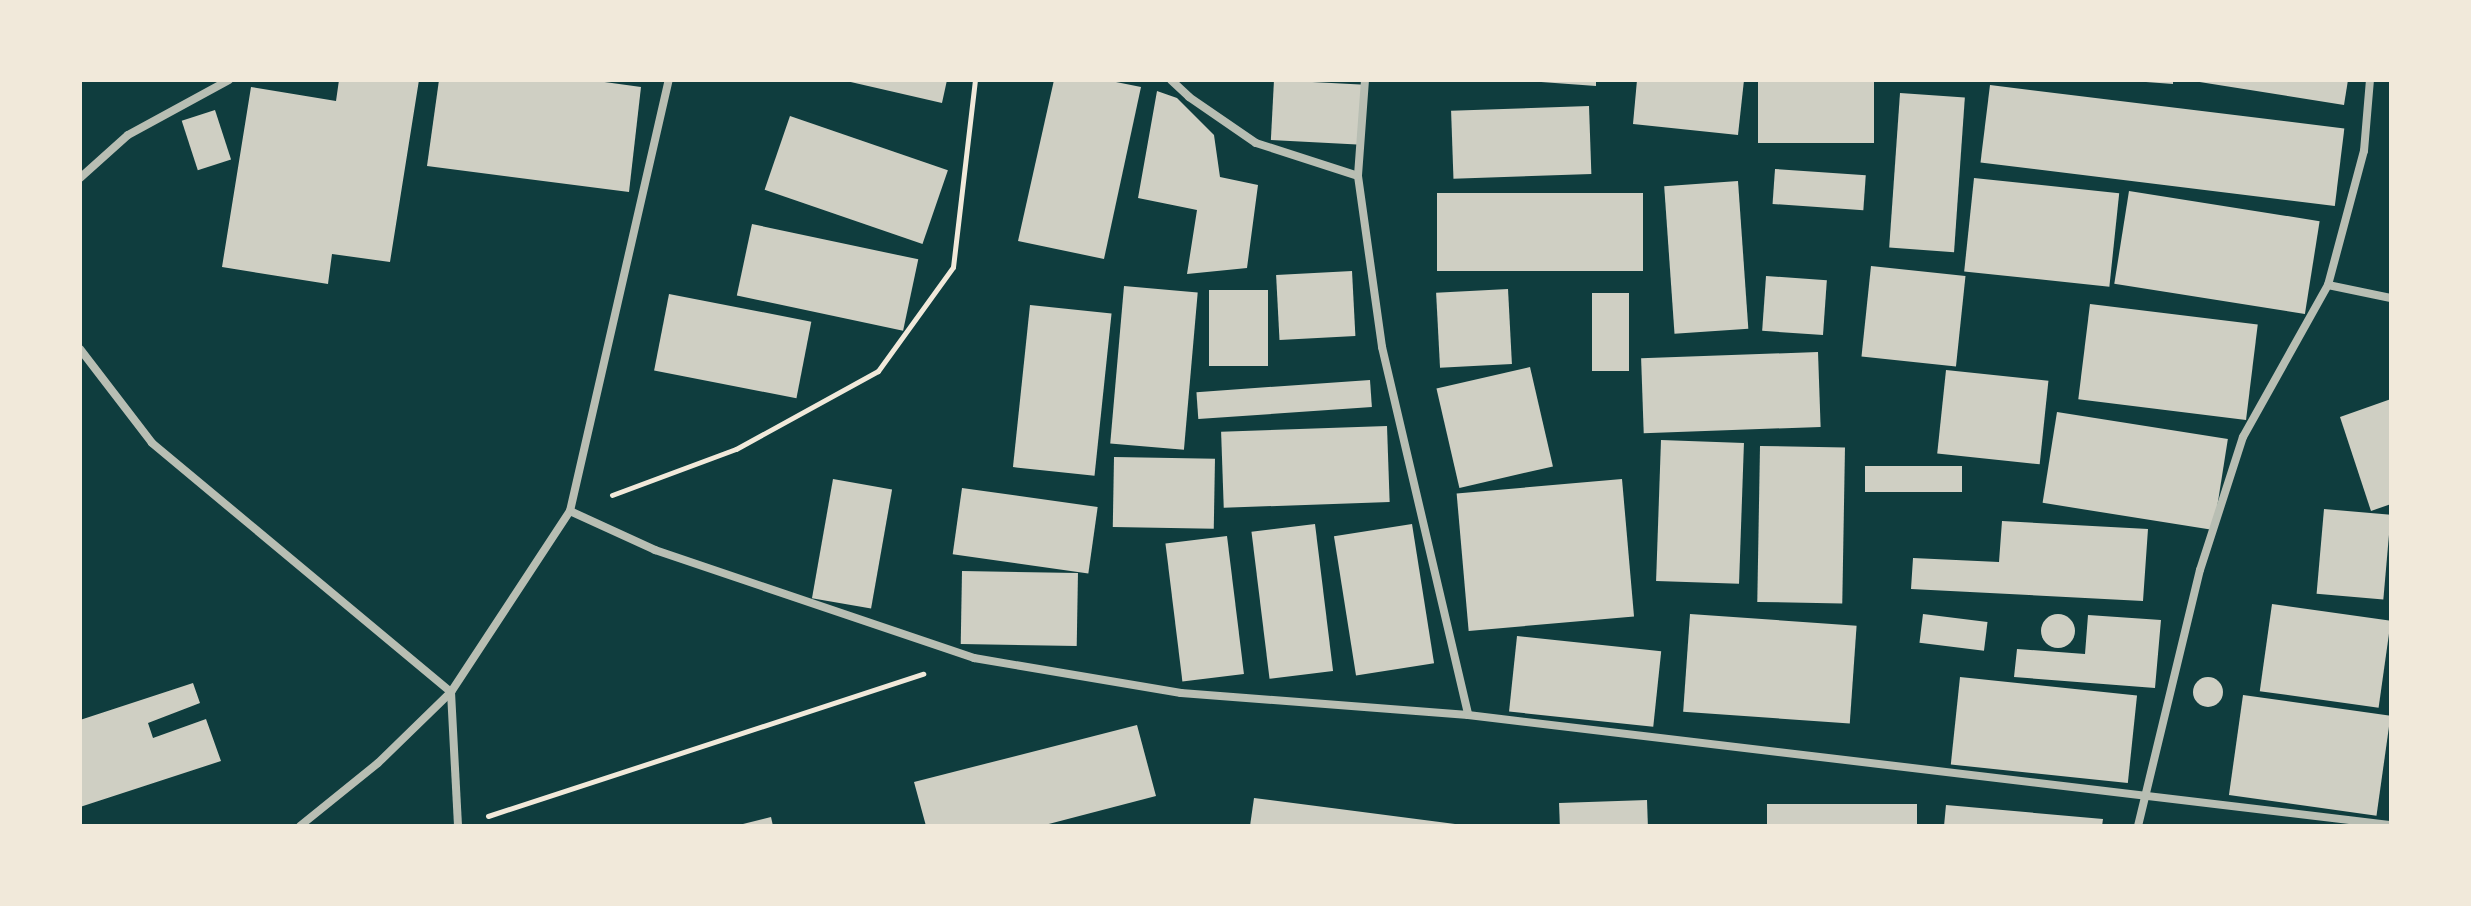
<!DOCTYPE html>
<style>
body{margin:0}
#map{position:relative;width:2471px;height:906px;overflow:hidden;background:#0f3d3e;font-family:"PT Serif",serif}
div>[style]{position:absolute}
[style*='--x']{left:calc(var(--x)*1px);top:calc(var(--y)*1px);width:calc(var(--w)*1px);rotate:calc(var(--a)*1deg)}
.building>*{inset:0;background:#cfcfc3;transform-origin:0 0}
.round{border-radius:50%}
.path>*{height:5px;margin:-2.5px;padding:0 2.5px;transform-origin:2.5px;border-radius:2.5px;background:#f1e9da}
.minor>*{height:8px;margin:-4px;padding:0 4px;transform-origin:4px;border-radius:4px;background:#b8beb3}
span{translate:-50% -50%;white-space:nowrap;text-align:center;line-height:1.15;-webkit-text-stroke:7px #f1e9da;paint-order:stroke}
.frame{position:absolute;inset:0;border:82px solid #f1e9da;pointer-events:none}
</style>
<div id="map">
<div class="building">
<div style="clip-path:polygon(339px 80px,419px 80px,390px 262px,332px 254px,328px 284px,222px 267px,251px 87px,336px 101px)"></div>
<div style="clip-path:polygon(439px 80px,590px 80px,641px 87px,629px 192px,427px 166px)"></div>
<div style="clip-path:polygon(842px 80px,947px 80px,942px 103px)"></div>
<div style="clip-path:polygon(1054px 80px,1106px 80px,1141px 87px,1104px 259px,1018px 241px)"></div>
<div style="left:1274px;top:80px;width:91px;height:60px;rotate:3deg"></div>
<div style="clip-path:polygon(1515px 80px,1596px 80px,1596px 86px)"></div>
<div style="clip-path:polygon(1637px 80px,1744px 80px,1738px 135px,1633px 124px)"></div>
<div style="left:1758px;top:80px;width:116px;height:63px"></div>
<div style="clip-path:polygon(2146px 80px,2173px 80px,2173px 84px,2146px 82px)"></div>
<div style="clip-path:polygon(2187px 80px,2348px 80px,2344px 105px)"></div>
<div style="left:1990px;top:85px;width:357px;height:78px;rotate:7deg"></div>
<div style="clip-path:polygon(1157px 91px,1177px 98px,1214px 135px,1220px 177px,1258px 185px,1247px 268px,1187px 274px,1197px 210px,1138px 198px)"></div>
<div style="left:1900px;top:93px;width:65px;height:155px;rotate:4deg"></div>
<div style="left:1589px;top:106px;width:68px;height:138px;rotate:88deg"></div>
<div style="left:215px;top:110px;width:52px;height:35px;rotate:72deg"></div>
<div style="left:790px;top:116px;width:167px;height:78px;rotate:19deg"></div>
<div style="left:1775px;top:169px;width:91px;height:35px;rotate:4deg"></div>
<div style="left:1974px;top:178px;width:146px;height:94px;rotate:6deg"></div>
<div style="left:1738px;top:181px;width:148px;height:74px;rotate:86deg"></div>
<div style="left:2129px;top:191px;width:193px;height:94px;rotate:9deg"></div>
<div style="left:1437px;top:193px;width:206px;height:78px"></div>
<div style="left:752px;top:224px;width:170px;height:73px;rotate:12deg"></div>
<div style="left:1871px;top:266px;width:95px;height:91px;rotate:6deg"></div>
<div style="left:1352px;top:271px;width:65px;height:76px;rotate:87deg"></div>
<div style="left:1766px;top:276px;width:61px;height:55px;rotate:4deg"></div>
<div style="left:1124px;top:286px;width:74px;height:158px;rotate:5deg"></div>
<div style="left:1508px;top:289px;width:75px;height:72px;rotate:87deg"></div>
<div style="left:1209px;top:290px;width:59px;height:76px"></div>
<div style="left:1592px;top:293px;width:37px;height:78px"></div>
<div style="left:669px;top:294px;width:145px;height:78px;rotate:11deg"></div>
<div style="left:2090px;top:304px;width:169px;height:96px;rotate:7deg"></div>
<div style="left:1030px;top:305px;width:82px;height:163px;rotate:6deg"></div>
<div style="left:1818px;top:352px;width:75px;height:177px;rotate:88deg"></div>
<div style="left:1530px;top:367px;width:102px;height:96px;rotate:77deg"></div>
<div style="left:1946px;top:370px;width:103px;height:84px;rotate:6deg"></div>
<div style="left:1370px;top:380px;width:27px;height:174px;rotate:86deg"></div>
<div style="clip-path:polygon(2391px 399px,2391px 504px,2371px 511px,2340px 417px)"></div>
<div style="left:2057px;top:412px;width:173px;height:92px;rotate:9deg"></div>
<div style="left:1387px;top:426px;width:76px;height:166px;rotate:88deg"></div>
<div style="left:1661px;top:440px;width:83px;height:141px;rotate:2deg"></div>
<div style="left:1760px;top:446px;width:85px;height:156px;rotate:1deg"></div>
<div style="left:1114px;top:457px;width:101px;height:70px;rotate:1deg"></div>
<div style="left:1865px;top:466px;width:97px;height:26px"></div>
<div style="left:833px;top:479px;width:60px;height:121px;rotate:10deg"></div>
<div style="left:1622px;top:479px;width:138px;height:166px;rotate:85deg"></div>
<div style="left:962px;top:488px;width:137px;height:67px;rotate:8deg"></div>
<div style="left:2324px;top:509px;width:67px;height:85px;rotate:5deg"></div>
<div style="clip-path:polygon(2002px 521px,2148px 529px,2143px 601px,1911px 589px,1913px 558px,1999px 562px)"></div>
<div style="left:1315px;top:524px;width:148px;height:64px;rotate:83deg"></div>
<div style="left:1412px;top:524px;width:141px;height:79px;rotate:81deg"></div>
<div style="left:1227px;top:536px;width:139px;height:62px;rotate:83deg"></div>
<div style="left:962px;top:571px;width:116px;height:73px;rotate:1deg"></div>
<div style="left:2272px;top:604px;width:120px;height:88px;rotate:8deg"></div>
<div style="left:1690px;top:614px;width:167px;height:98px;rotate:4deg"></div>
<div style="left:1923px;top:614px;width:65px;height:29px;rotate:7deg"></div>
<div class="round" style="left:2041px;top:614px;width:34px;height:34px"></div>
<div style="clip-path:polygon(2088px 615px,2161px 620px,2155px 688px,2014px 677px,2017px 649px,2085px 654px)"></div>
<div style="left:1517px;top:636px;width:145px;height:76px;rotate:6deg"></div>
<div style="left:1960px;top:677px;width:178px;height:88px;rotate:6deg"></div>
<div class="round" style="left:2193px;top:677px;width:30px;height:30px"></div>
<div style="clip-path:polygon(193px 683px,200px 703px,148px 723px,153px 738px,206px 719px,221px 761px,80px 807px,80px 720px)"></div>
<div style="left:2243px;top:695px;width:149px;height:101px;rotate:8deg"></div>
<div style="clip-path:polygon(1137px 725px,1156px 796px,1041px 826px,926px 826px,914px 782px)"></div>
<div style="clip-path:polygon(1254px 798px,1455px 824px,1454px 826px,1250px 826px)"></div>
<div style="left:1647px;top:800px;width:26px;height:88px;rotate:88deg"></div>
<div style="left:1767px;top:804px;width:150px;height:22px"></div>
<div style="clip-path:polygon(1946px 805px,2103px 819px,2102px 826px,1944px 826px)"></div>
<div style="clip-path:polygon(771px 817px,773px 826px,740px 826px,739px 825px)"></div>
</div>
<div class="path">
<div style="--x:612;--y:495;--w:132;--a:-20.4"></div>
<div style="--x:736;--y:449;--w:162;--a:-28.8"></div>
<div style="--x:878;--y:371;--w:128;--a:-54.2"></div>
<div style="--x:953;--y:267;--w:188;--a:-83.3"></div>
<div style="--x:488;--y:816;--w:458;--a:-18.1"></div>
</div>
<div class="minor">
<div style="--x:1171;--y:80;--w:25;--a:43"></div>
<div style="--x:1189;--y:97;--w:81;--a:34.5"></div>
<div style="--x:1256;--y:143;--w:107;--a:17.9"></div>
<div style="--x:1365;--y:80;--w:96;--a:94.2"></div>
<div style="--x:1358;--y:176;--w:173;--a:82"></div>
<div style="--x:1382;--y:347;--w:378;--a:76.8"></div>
<div style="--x:80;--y:178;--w:64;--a:-41.9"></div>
<div style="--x:128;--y:135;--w:115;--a:-28.6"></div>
<div style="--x:2328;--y:285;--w:64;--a:11.7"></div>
<div style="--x:80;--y:349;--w:118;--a:52.5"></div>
<div style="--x:152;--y:443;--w:389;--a:39.8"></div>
<div style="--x:451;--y:692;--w:134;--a:87"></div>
<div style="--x:570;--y:511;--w:94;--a:24.6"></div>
<div style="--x:655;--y:550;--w:337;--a:18.7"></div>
<div style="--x:974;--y:658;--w:210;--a:9.6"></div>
<div style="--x:1181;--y:693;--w:288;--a:4.4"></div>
<div style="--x:1468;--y:715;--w:930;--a:6.8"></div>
<div style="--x:300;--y:826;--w:100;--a:-38.9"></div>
<div style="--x:378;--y:763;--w:102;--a:-44.2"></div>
<div style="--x:451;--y:692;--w:217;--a:-56.7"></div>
<div style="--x:570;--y:511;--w:442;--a:-77.1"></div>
<div style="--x:2138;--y:826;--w:263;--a:-76.4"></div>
<div style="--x:2200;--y:570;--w:140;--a:-72.1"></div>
<div style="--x:2243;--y:437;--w:174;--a:-60.8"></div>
<div style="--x:2328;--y:285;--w:139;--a:-75"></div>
<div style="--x:2364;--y:151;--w:71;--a:-85.2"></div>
</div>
<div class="frame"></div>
</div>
